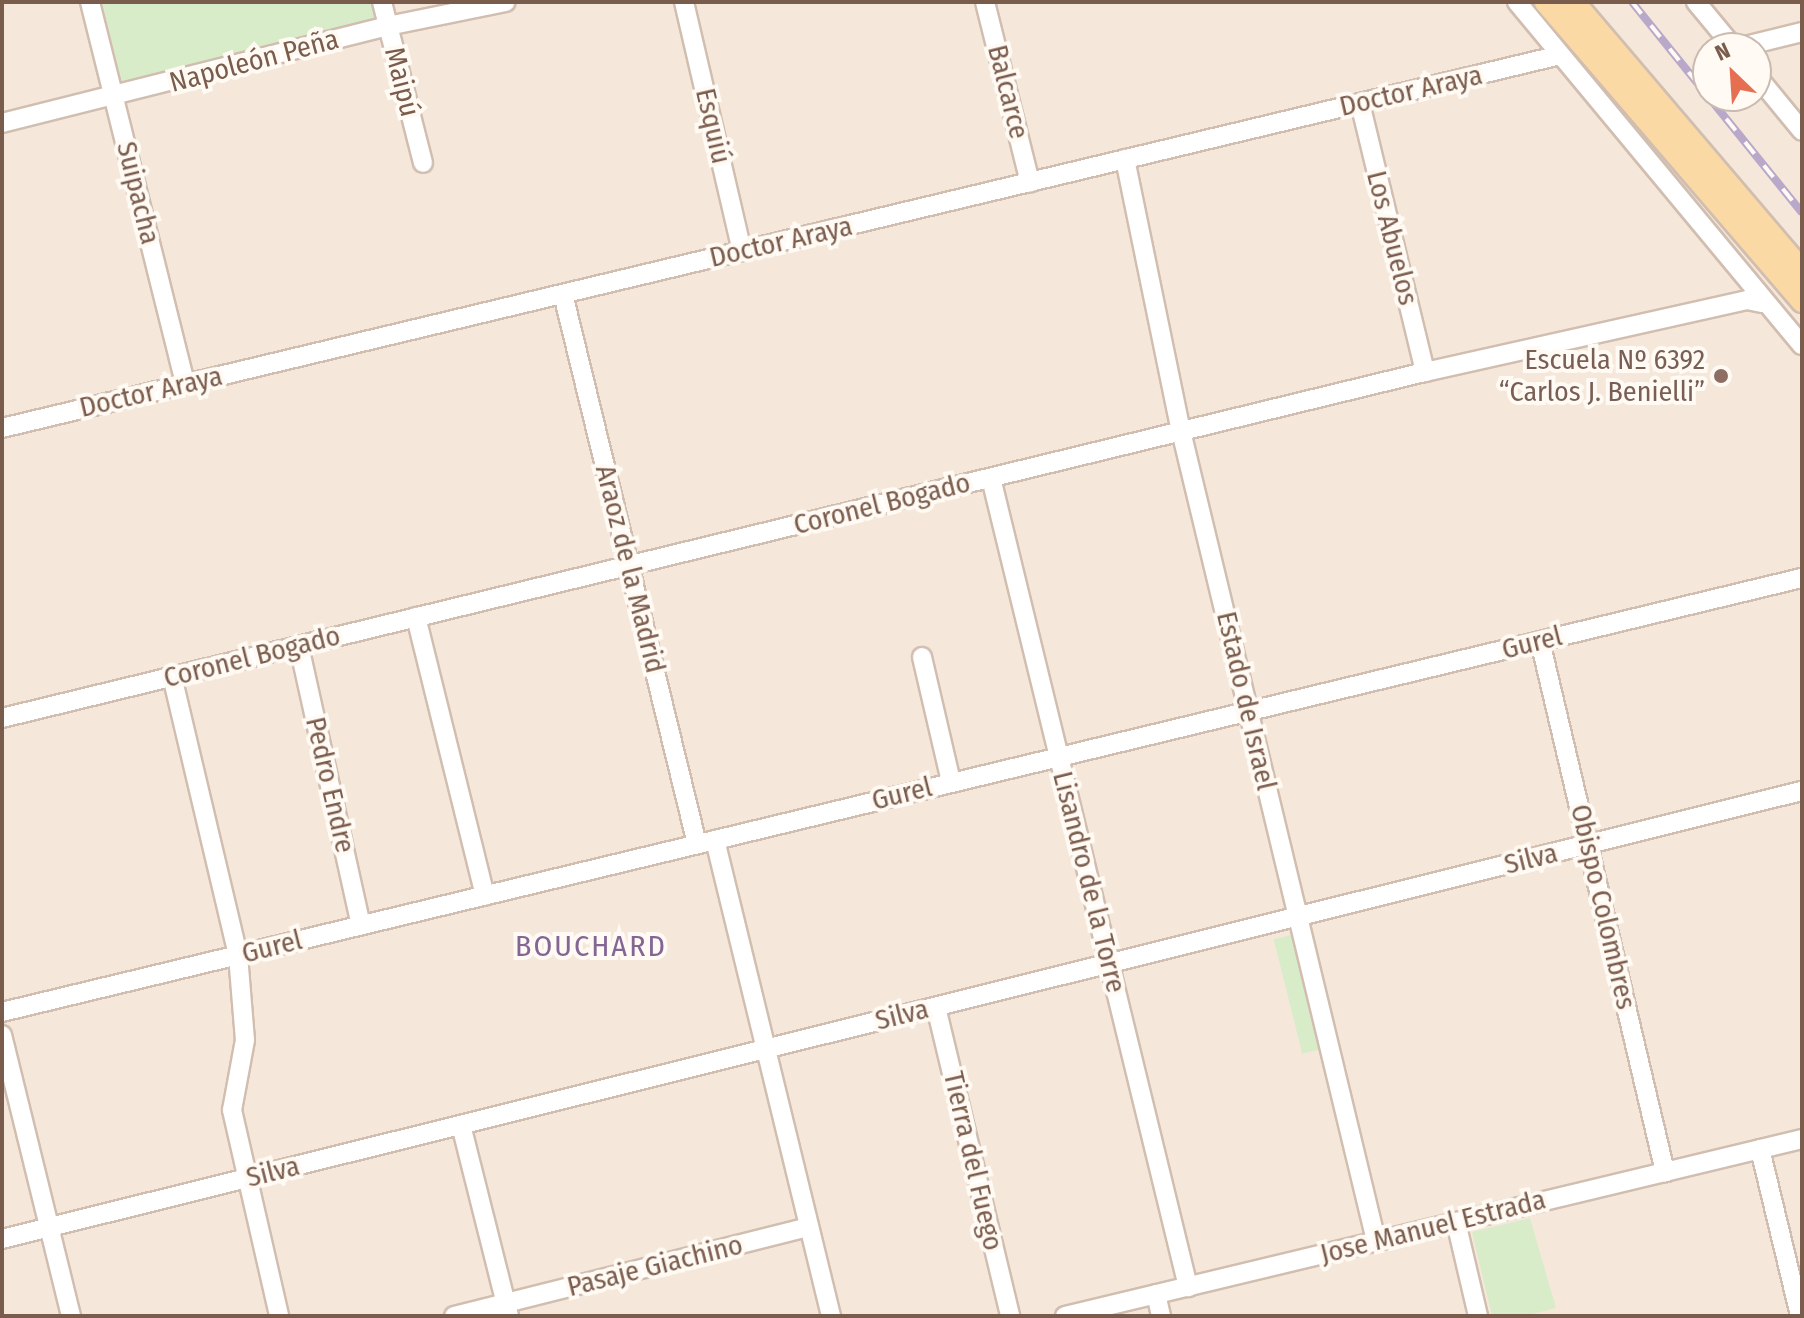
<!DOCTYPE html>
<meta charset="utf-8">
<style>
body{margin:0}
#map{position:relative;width:1804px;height:1318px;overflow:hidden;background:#fdf6ec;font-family:"Fira Sans Condensed",sans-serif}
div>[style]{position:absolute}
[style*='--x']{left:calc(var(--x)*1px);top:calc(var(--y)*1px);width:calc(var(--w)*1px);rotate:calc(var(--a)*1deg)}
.residential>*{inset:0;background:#f5e8da}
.green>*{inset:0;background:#d8ecc9;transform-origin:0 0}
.roads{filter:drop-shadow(2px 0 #d1beb0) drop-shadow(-2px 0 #d1beb0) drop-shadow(0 2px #d1beb0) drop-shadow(0 -2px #d1beb0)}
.minor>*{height:18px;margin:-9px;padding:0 9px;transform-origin:9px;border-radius:9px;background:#fff}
.major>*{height:22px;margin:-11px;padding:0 11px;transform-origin:11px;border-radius:11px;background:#fbd9a5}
.rail>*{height:8px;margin-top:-4px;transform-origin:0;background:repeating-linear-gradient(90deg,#fffaf3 0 15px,#b9a8c9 0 30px);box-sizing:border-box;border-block:2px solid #b9a8c9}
.dots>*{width:22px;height:22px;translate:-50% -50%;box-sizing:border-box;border:4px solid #fffaf3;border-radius:50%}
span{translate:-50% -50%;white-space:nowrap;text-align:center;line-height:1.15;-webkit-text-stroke:8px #fffaf3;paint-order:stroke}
.street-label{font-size:28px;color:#7a5c4d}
.education-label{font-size:28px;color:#785e54}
.right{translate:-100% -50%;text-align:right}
.neighbourhood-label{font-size:30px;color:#846695;letter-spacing:2px}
.frame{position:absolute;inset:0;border:4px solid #7a5c4d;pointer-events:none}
.north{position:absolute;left:1692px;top:32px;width:80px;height:80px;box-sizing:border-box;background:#fffaf3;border:2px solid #cabbb1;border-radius:50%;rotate:335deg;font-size:22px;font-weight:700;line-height:32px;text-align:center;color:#7a5c4d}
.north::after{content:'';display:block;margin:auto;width:28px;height:36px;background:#e76f51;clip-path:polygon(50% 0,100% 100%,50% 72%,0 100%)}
</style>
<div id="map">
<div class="residential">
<div style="clip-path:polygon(evenodd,2px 2px,1802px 2px,1802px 1316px,2px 1316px,2px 2px,1708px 48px,1756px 48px,1756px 96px,1708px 96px,1708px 48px)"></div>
</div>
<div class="green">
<div style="clip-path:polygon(102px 2px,373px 2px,378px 23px,121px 81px)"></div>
<div style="left:1295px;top:934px;width:118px;height:22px;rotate:76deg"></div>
<div style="clip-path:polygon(1530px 1218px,1556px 1308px,1525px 1316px,1492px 1316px,1472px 1232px)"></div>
</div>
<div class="roads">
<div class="minor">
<div style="--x:90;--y:2;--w:394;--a:76"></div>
<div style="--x:382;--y:2;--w:166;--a:75.7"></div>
<div style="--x:684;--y:2;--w:256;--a:76.9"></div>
<div style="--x:985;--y:2;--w:186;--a:76"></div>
<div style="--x:1517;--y:2;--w:446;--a:50.3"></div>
<div style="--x:1696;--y:2;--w:60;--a:50.4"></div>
<div style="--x:1737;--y:48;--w:67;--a:-13.8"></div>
<div style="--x:1756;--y:75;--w:72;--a:50.6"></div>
<div style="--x:1360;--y:103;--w:277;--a:76.4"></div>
<div style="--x:2;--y:123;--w:398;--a:-14.1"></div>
<div style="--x:388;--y:26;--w:120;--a:-11.5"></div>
<div style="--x:1125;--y:159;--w:278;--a:78.4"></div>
<div style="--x:1181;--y:431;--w:833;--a:76.46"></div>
<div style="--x:563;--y:294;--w:566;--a:76.31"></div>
<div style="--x:2;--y:428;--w:1602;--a:-13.46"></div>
<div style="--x:991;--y:478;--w:833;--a:76.31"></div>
<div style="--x:416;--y:617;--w:287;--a:76.1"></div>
<div style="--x:1540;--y:641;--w:546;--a:76.75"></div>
<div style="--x:299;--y:646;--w:286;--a:77.5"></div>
<div style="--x:922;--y:657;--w:128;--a:76.9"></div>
<div style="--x:172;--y:676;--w:287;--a:76.7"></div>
<div style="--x:238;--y:955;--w:85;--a:85.3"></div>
<div style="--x:245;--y:1040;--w:71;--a:100.5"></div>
<div style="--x:232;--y:1110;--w:211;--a:77.1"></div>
<div style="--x:2;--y:718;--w:1464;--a:-13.67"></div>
<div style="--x:1425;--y:372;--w:330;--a:-12.6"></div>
<div style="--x:1747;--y:300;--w:16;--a:11"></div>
<div style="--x:715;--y:840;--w:490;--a:76.3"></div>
<div style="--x:936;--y:1007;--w:318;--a:76.5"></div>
<div style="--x:2;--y:1012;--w:1852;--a:-13.56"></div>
<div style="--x:2;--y:1035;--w:289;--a:76.2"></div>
<div style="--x:461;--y:1125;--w:197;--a:75.9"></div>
<div style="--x:1760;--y:1149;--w:172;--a:76.5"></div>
<div style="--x:1456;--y:1222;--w:97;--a:76.8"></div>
<div style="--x:2;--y:1239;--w:1855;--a:-13.98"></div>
<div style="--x:1156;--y:1294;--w:23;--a:77"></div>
<div style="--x:454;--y:1316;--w:366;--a:-14.1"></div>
<div style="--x:1065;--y:1316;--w:758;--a:-13.5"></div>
</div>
<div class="major">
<div style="--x:1546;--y:2;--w:394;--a:49.4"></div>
<div style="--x:1573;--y:2;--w:353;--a:49.6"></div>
</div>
</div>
<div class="rail">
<div style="--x:1632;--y:2;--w:271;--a:51.1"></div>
</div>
<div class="dots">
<div style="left:1721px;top:376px;background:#8d6e63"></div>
</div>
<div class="street-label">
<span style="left:254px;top:61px;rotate:-15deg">Napoleón Peña</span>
<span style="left:402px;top:82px;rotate:76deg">Maipú</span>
<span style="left:1411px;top:91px;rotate:-13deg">Doctor Araya</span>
<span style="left:1008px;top:92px;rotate:76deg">Balcarce</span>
<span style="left:713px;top:126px;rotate:77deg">Esquiú</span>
<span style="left:138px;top:193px;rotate:76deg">Suipacha</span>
<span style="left:1392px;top:238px;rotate:76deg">Los Abuelos</span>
<span style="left:781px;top:242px;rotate:-13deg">Doctor Araya</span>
<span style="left:151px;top:392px;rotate:-13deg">Doctor Araya</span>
<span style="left:882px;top:504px;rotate:-14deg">Coronel Bogado</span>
<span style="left:630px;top:569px;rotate:76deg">Araoz de la Madrid</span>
<span style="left:1532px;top:643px;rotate:-14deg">Gurel</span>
<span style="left:252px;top:657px;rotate:-14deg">Coronel Bogado</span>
<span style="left:1246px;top:701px;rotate:77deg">Estado de Israel</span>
<span style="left:330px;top:785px;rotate:77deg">Pedro Endre</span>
<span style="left:902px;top:794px;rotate:-14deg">Gurel</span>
<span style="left:1531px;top:859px;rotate:-14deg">Silva</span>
<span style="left:1089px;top:882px;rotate:76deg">Lisandro de la Torre</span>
<span style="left:1603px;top:907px;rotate:77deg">Obispo Colombres</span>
<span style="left:272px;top:947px;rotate:-14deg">Gurel</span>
<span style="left:902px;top:1015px;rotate:-14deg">Silva</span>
<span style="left:973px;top:1161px;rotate:77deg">Tierra del Fuego</span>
<span style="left:273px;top:1172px;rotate:-14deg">Silva</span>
<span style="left:1433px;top:1227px;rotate:-14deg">Jose Manuel Estrada</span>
<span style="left:655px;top:1266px;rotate:-14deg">Pasaje Giachino</span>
</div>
<div class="education-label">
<span class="right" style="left:1705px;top:376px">Escuela Nº 6392<br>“Carlos J. Benielli”</span>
</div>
<div class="neighbourhood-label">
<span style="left:591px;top:946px">BOUCHARD</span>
</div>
<div class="frame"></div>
<div class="north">N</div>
</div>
